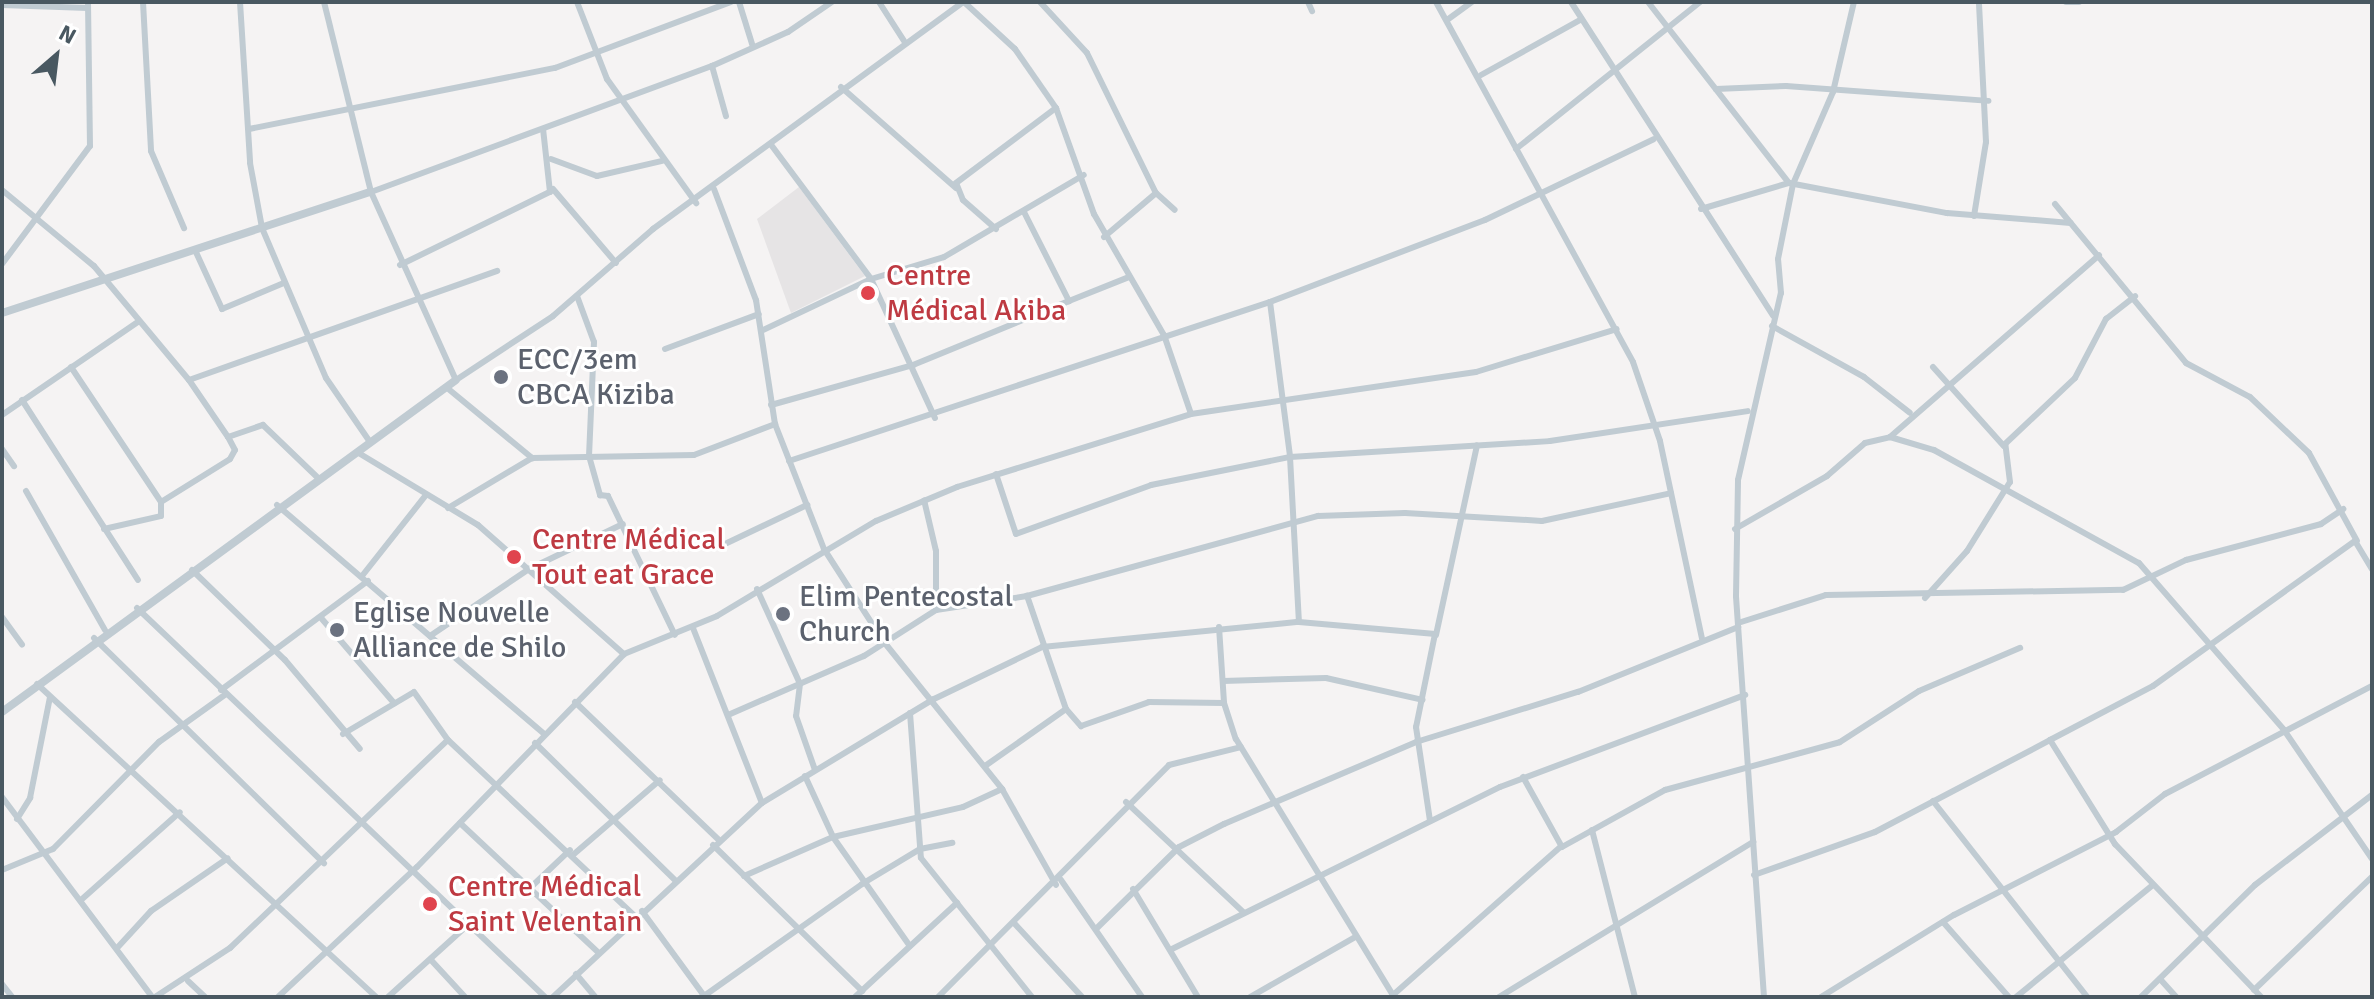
<!DOCTYPE html>
<meta charset="utf-8">
<style>
body{margin:0}
#map{position:relative;width:2374px;height:999px;overflow:hidden;background:#f5f3f3;font-family:Signika,sans-serif}
div>[style]{position:absolute}
[style*='--x']{left:calc(var(--x)*1px);top:calc(var(--y)*1px);width:calc(var(--w)*1px);rotate:calc(var(--a)*1deg)}
.education>*{inset:0;background:#e6e4e5}
.minor>*{height:6px;margin:-3px;padding:0 3px;transform-origin:3px;border-radius:3px;background:#c0cbd2}
.tertiary>*{height:8px;margin:-4px;padding:0 4px;transform-origin:4px;border-radius:4px;background:#c0cbd2}
.dots>*{width:22px;height:22px;translate:-50% -50%;box-sizing:border-box;border:4px solid #fff;border-radius:50%}
span{translate:-50% -50%;white-space:nowrap;text-align:center;line-height:1.15;-webkit-text-stroke:6px #fff;paint-order:stroke}
.health-label{font-size:30px;color:#be3a42}
.left{translate:0 -50%;text-align:left}
.worship-label{font-size:30px;color:#5b616d}
.frame{position:absolute;inset:0;border:4px solid #495861;pointer-events:none}
.north{position:absolute;left:16px;top:16px;width:80px;height:80px;-webkit-text-stroke:6px #fff;paint-order:stroke;rotate:28deg;font-size:22px;font-weight:700;line-height:32px;text-align:center;color:#495861}
.north::after{content:'';display:block;margin:auto;width:28px;height:36px;background:#495861;clip-path:polygon(50% 0,100% 100%,50% 72%,0 100%)}
</style>
<div id="map">
<div class="education">
<div style="clip-path:polygon(799px 187px,865px 276px,791px 313px,757px 219px)"></div>
</div>
<div class="minor">
<div style="--x:143;--y:2;--w:149;--a:86.9"></div>
<div style="--x:151;--y:151;--w:84;--a:66.8"></div>
<div style="--x:240;--y:2;--w:161;--a:86.4"></div>
<div style="--x:250;--y:163;--w:66;--a:79.5"></div>
<div style="--x:262;--y:228;--w:163;--a:66.9"></div>
<div style="--x:326;--y:378;--w:78;--a:55.5"></div>
<div style="--x:324;--y:2;--w:196;--a:76.1"></div>
<div style="--x:371;--y:192;--w:206;--a:65.7"></div>
<div style="--x:456;--y:380;--w:116;--a:-33.4"></div>
<div style="--x:553;--y:316;--w:133;--a:-41"></div>
<div style="--x:653;--y:229;--w:384;--a:-36.2"></div>
<div style="--x:577;--y:2;--w:83;--a:68.7"></div>
<div style="--x:607;--y:79;--w:153;--a:54.3"></div>
<div style="--x:739;--y:2;--w:47;--a:72.7"></div>
<div style="--x:879;--y:2;--w:46;--a:57.3"></div>
<div style="--x:964;--y:2;--w:69;--a:42.7"></div>
<div style="--x:1015;--y:49;--w:72;--a:55.2"></div>
<div style="--x:1056;--y:108;--w:113;--a:70.3"></div>
<div style="--x:1094;--y:214;--w:140;--a:60"></div>
<div style="--x:1164;--y:335;--w:83;--a:71.1"></div>
<div style="--x:1040;--y:2;--w:69;--a:47.3"></div>
<div style="--x:1087;--y:53;--w:156;--a:63.8"></div>
<div style="--x:1156;--y:193;--w:25;--a:42"></div>
<div style="--x:1308;--y:2;--w:10;--a:66"></div>
<div style="--x:1436;--y:2;--w:410;--a:61.3"></div>
<div style="--x:1633;--y:362;--w:83;--a:71.1"></div>
<div style="--x:1660;--y:441;--w:202;--a:78"></div>
<div style="--x:1571;--y:2;--w:373;--a:57.2"></div>
<div style="--x:1648;--y:2;--w:229;--a:52.1"></div>
<div style="--x:2066;--y:2;--w:13;--a:0"></div>
<div style="--x:2;--y:5;--w:86;--a:2"></div>
<div style="--x:1447;--y:20;--w:31;--a:-36"></div>
<div style="--x:712;--y:66;--w:52;--a:74.4"></div>
<div style="--x:1481;--y:75;--w:115;--a:-29"></div>
<div style="--x:841;--y:87;--w:153;--a:41.3"></div>
<div style="--x:1716;--y:89;--w:70;--a:-2.5"></div>
<div style="--x:1786;--y:86;--w:203;--a:4.2"></div>
<div style="--x:249;--y:129;--w:312;--a:-11.3"></div>
<div style="--x:555;--y:68;--w:188;--a:-20.6"></div>
<div style="--x:772;--y:146;--w:166;--a:53.3"></div>
<div style="--x:871;--y:279;--w:153;--a:65.3"></div>
<div style="--x:1516;--y:149;--w:236;--a:-38.6"></div>
<div style="--x:551;--y:159;--w:49;--a:20.3"></div>
<div style="--x:597;--y:176;--w:67;--a:-13"></div>
<div style="--x:553;--y:189;--w:97;--a:49.6"></div>
<div style="--x:714;--y:189;--w:119;--a:69.3"></div>
<div style="--x:756;--y:300;--w:125;--a:81.3"></div>
<div style="--x:775;--y:424;--w:134;--a:68.6"></div>
<div style="--x:824;--y:549;--w:111;--a:57.2"></div>
<div style="--x:884;--y:642;--w:189;--a:51.2"></div>
<div style="--x:1002;--y:789;--w:110;--a:60.6"></div>
<div style="--x:2;--y:190;--w:119;--a:39.6"></div>
<div style="--x:94;--y:266;--w:148;--a:50.2"></div>
<div style="--x:189;--y:380;--w:327;--a:-19.5"></div>
<div style="--x:371;--y:192;--w:364;--a:-20.3"></div>
<div style="--x:712;--y:66;--w:83;--a:-24.1"></div>
<div style="--x:788;--y:32;--w:53;--a:-34.3"></div>
<div style="--x:2055;--y:204;--w:206;--a:50.5"></div>
<div style="--x:2186;--y:363;--w:72;--a:28"></div>
<div style="--x:2250;--y:397;--w:81;--a:43.5"></div>
<div style="--x:2309;--y:453;--w:100;--a:61.4"></div>
<div style="--x:1701;--y:209;--w:92;--a:-16.5"></div>
<div style="--x:1789;--y:183;--w:161;--a:10.8"></div>
<div style="--x:1947;--y:213;--w:124;--a:4.6"></div>
<div style="--x:1024;--y:212;--w:100;--a:63.2"></div>
<div style="--x:1069;--y:301;--w:65;--a:-21.8"></div>
<div style="--x:1974;--y:216;--w:75;--a:-80.8"></div>
<div style="--x:1986;--y:142;--w:140;--a:-92.9"></div>
<div style="--x:996;--y:229;--w:44;--a:-138.7"></div>
<div style="--x:963;--y:200;--w:18;--a:-112"></div>
<div style="--x:956;--y:183;--w:125;--a:-36.9"></div>
<div style="--x:1104;--y:237;--w:68;--a:-40.2"></div>
<div style="--x:195;--y:250;--w:65;--a:65.4"></div>
<div style="--x:222;--y:309;--w:67;--a:-22.8"></div>
<div style="--x:2;--y:264;--w:147;--a:-53.3"></div>
<div style="--x:90;--y:146;--w:144;--a:-90.8"></div>
<div style="--x:400;--y:265;--w:167;--a:-26"></div>
<div style="--x:550;--y:192;--w:63;--a:-96.3"></div>
<div style="--x:577;--y:296;--w:49;--a:69.7"></div>
<div style="--x:594;--y:342;--w:114;--a:92.5"></div>
<div style="--x:589;--y:456;--w:41;--a:74.2"></div>
<div style="--x:600;--y:495;--w:8;--a:7"></div>
<div style="--x:608;--y:496;--w:154;--a:64.3"></div>
<div style="--x:1270;--y:302;--w:156;--a:82.6"></div>
<div style="--x:1290;--y:457;--w:165;--a:86.9"></div>
<div style="--x:1772;--y:326;--w:105;--a:29"></div>
<div style="--x:1864;--y:377;--w:58;--a:38"></div>
<div style="--x:763;--y:330;--w:119;--a:-25.3"></div>
<div style="--x:871;--y:279;--w:76;--a:-16.8"></div>
<div style="--x:944;--y:257;--w:162;--a:-30.4"></div>
<div style="--x:665;--y:349;--w:100;--a:-20.4"></div>
<div style="--x:71;--y:367;--w:162;--a:56.3"></div>
<div style="--x:1933;--y:367;--w:106;--a:48.1"></div>
<div style="--x:189;--y:380;--w:69;--a:55.6"></div>
<div style="--x:228;--y:437;--w:37;--a:-19"></div>
<div style="--x:263;--y:425;--w:75;--a:43.9"></div>
<div style="--x:446;--y:387;--w:112;--a:39.5"></div>
<div style="--x:532;--y:458;--w:162;--a:-1.1"></div>
<div style="--x:694;--y:455;--w:87;--a:-20.9"></div>
<div style="--x:22;--y:400;--w:214;--a:57.2"></div>
<div style="--x:771;--y:405;--w:148;--a:-15.7"></div>
<div style="--x:913;--y:365;--w:169;--a:-22.3"></div>
<div style="--x:2;--y:415;--w:165;--a:-34.4"></div>
<div style="--x:1890;--y:437;--w:277;--a:-41"></div>
<div style="--x:2;--y:449;--w:21;--a:55"></div>
<div style="--x:357;--y:452;--w:141;--a:31.1"></div>
<div style="--x:478;--y:525;--w:195;--a:41.5"></div>
<div style="--x:789;--y:461;--w:507;--a:-18.29"></div>
<div style="--x:1270;--y:302;--w:230;--a:-20.9"></div>
<div style="--x:1485;--y:220;--w:187;--a:-25.6"></div>
<div style="--x:996;--y:474;--w:63;--a:71.6"></div>
<div style="--x:1016;--y:534;--w:144;--a:-19.9"></div>
<div style="--x:1151;--y:485;--w:142;--a:-11.4"></div>
<div style="--x:1290;--y:457;--w:260;--a:-3.5"></div>
<div style="--x:1550;--y:441;--w:200;--a:-8.6"></div>
<div style="--x:26;--y:491;--w:160;--a:60.4"></div>
<div style="--x:277;--y:505;--w:352;--a:40.6"></div>
<div style="--x:448;--y:508;--w:98;--a:-30.8"></div>
<div style="--x:104;--y:529;--w:58;--a:-12.8"></div>
<div style="--x:161;--y:516;--w:14;--a:-90"></div>
<div style="--x:161;--y:502;--w:81;--a:-31.9"></div>
<div style="--x:230;--y:459;--w:10;--a:-61"></div>
<div style="--x:235;--y:450;--w:15;--a:-118"></div>
<div style="--x:1735;--y:529;--w:106;--a:-29.9"></div>
<div style="--x:1827;--y:476;--w:50;--a:-41"></div>
<div style="--x:1865;--y:443;--w:26;--a:-13"></div>
<div style="--x:1890;--y:437;--w:46;--a:16.5"></div>
<div style="--x:1934;--y:450;--w:234;--a:28.9"></div>
<div style="--x:2139;--y:563;--w:221;--a:49"></div>
<div style="--x:2284;--y:730;--w:156;--a:55.7"></div>
<div style="--x:727;--y:543;--w:89;--a:-25.4"></div>
<div style="--x:192;--y:570;--w:129;--a:44.1"></div>
<div style="--x:285;--y:660;--w:116;--a:49.9"></div>
<div style="--x:362;--y:576;--w:103;--a:-51.7"></div>
<div style="--x:757;--y:589;--w:104;--a:65.6"></div>
<div style="--x:800;--y:684;--w:32;--a:97"></div>
<div style="--x:796;--y:716;--w:57;--a:70.6"></div>
<div style="--x:1925;--y:598;--w:63;--a:-48.2"></div>
<div style="--x:1967;--y:551;--w:81;--a:-58.1"></div>
<div style="--x:2010;--y:482;--w:38;--a:-97"></div>
<div style="--x:2005;--y:444;--w:96;--a:-43.3"></div>
<div style="--x:2075;--y:378;--w:67;--a:-62.3"></div>
<div style="--x:2106;--y:319;--w:37;--a:-38"></div>
<div style="--x:137;--y:608;--w:564;--a:43.63"></div>
<div style="--x:936;--y:610;--w:92;--a:-8.7"></div>
<div style="--x:1027;--y:596;--w:302;--a:-15.4"></div>
<div style="--x:1318;--y:516;--w:87;--a:-2"></div>
<div style="--x:1405;--y:513;--w:137;--a:3.3"></div>
<div style="--x:1542;--y:521;--w:132;--a:-12.2"></div>
<div style="--x:2;--y:617;--w:34;--a:54"></div>
<div style="--x:322;--y:619;--w:111;--a:49.4"></div>
<div style="--x:1738;--y:623;--w:92;--a:-17.7"></div>
<div style="--x:1826;--y:595;--w:297;--a:-1"></div>
<div style="--x:2123;--y:590;--w:70;--a:-25.5"></div>
<div style="--x:2186;--y:560;--w:140;--a:-14.9"></div>
<div style="--x:2321;--y:524;--w:27;--a:-34"></div>
<div style="--x:1219;--y:627;--w:76;--a:86.2"></div>
<div style="--x:693;--y:628;--w:188;--a:68.5"></div>
<div style="--x:1436;--y:635;--w:194;--a:-77.8"></div>
<div style="--x:430;--y:636;--w:120;--a:-34.1"></div>
<div style="--x:529;--y:569;--w:104;--a:-25.6"></div>
<div style="--x:94;--y:638;--w:322;--a:44.4"></div>
<div style="--x:1223;--y:681;--w:103;--a:-1.7"></div>
<div style="--x:1326;--y:678;--w:99;--a:12.8"></div>
<div style="--x:37;--y:684;--w:461;--a:42.7"></div>
<div style="--x:221;--y:690;--w:183;--a:-36.6"></div>
<div style="--x:575;--y:702;--w:199;--a:43.8"></div>
<div style="--x:1066;--y:709;--w:23;--a:49"></div>
<div style="--x:1081;--y:726;--w:72;--a:-19.4"></div>
<div style="--x:1149;--y:702;--w:75;--a:0.8"></div>
<div style="--x:1224;--y:703;--w:38;--a:72"></div>
<div style="--x:1236;--y:739;--w:303;--a:58.5"></div>
<div style="--x:910;--y:713;--w:145;--a:85.7"></div>
<div style="--x:921;--y:858;--w:178;--a:51.4"></div>
<div style="--x:728;--y:715;--w:148;--a:-23.5"></div>
<div style="--x:864;--y:656;--w:85;--a:-32.6"></div>
<div style="--x:936;--y:610;--w:59;--a:-90"></div>
<div style="--x:936;--y:551;--w:52;--a:-103.2"></div>
<div style="--x:343;--y:734;--w:82;--a:-30.6"></div>
<div style="--x:414;--y:692;--w:59;--a:54.7"></div>
<div style="--x:2050;--y:740;--w:116;--a:-27.7"></div>
<div style="--x:2153;--y:686;--w:249;--a:-35.7"></div>
<div style="--x:2355;--y:541;--w:33;--a:59"></div>
<div style="--x:535;--y:743;--w:196;--a:44.4"></div>
<div style="--x:985;--y:766;--w:99;--a:-35.1"></div>
<div style="--x:1066;--y:709;--w:120;--a:-109"></div>
<div style="--x:805;--y:776;--w:67;--a:65.3"></div>
<div style="--x:833;--y:837;--w:133;--a:54.8"></div>
<div style="--x:1523;--y:777;--w:80;--a:60.9"></div>
<div style="--x:1562;--y:847;--w:118;--a:-29"></div>
<div style="--x:1665;--y:790;--w:181;--a:-15.3"></div>
<div style="--x:1840;--y:742;--w:94;--a:-32.8"></div>
<div style="--x:1919;--y:691;--w:110;--a:-23.1"></div>
<div style="--x:2;--y:797;--w:250;--a:53.1"></div>
<div style="--x:1933;--y:801;--w:249;--a:51.8"></div>
<div style="--x:1126;--y:802;--w:162;--a:43.2"></div>
<div style="--x:17;--y:819;--w:25;--a:-58"></div>
<div style="--x:30;--y:798;--w:103;--a:-78.8"></div>
<div style="--x:460;--y:823;--w:190;--a:43.1"></div>
<div style="--x:1592;--y:830;--w:172;--a:75.6"></div>
<div style="--x:713;--y:845;--w:209;--a:44.4"></div>
<div style="--x:574;--y:854;--w:113;--a:-40.7"></div>
<div style="--x:2;--y:870;--w:55;--a:-22.4"></div>
<div style="--x:53;--y:849;--w:151;--a:-45.3"></div>
<div style="--x:159;--y:742;--w:82;--a:-35.6"></div>
<div style="--x:1754;--y:875;--w:128;--a:-19.6"></div>
<div style="--x:1875;--y:832;--w:198;--a:-27.7"></div>
<div style="--x:2050;--y:740;--w:123;--a:58"></div>
<div style="--x:2115;--y:844;--w:211;--a:46.3"></div>
<div style="--x:744;--y:876;--w:97;--a:-23.7"></div>
<div style="--x:833;--y:837;--w:133;--a:-13"></div>
<div style="--x:963;--y:807;--w:43;--a:-24.8"></div>
<div style="--x:1061;--y:880;--w:142;--a:55.3"></div>
<div style="--x:530;--y:888;--w:55;--a:-43.5"></div>
<div style="--x:1133;--y:889;--w:126;--a:59"></div>
<div style="--x:81;--y:900;--w:132;--a:-41.6"></div>
<div style="--x:642;--y:911;--w:107;--a:53.8"></div>
<div style="--x:1943;--y:922;--w:100;--a:48.7"></div>
<div style="--x:1014;--y:923;--w:100;--a:47.4"></div>
<div style="--x:1097;--y:928;--w:115;--a:-44.6"></div>
<div style="--x:1179;--y:847;--w:51;--a:-27.1"></div>
<div style="--x:1224;--y:824;--w:209;--a:-23.1"></div>
<div style="--x:1416;--y:742;--w:170;--a:-17.2"></div>
<div style="--x:1578;--y:692;--w:173;--a:-22.1"></div>
<div style="--x:118;--y:947;--w:49;--a:-47.5"></div>
<div style="--x:151;--y:911;--w:93;--a:-34.5"></div>
<div style="--x:1172;--y:949;--w:366;--a:-26.3"></div>
<div style="--x:1500;--y:787;--w:262;--a:-20.6"></div>
<div style="--x:431;--y:960;--w:50;--a:47.4"></div>
<div style="--x:576;--y:974;--w:30;--a:50"></div>
<div style="--x:2160;--y:979;--w:24;--a:48"></div>
<div style="--x:188;--y:981;--w:23;--a:43"></div>
<div style="--x:2;--y:984;--w:16;--a:52"></div>
<div style="--x:2254;--y:990;--w:163;--a:-43.8"></div>
<div style="--x:1393;--y:995;--w:223;--a:-41.5"></div>
<div style="--x:704;--y:996;--w:194;--a:-35.3"></div>
<div style="--x:862;--y:884;--w:68;--a:-31.1"></div>
<div style="--x:920;--y:849;--w:33;--a:-11"></div>
<div style="--x:155;--y:997;--w:90;--a:-33.2"></div>
<div style="--x:230;--y:948;--w:301;--a:-43.7"></div>
<div style="--x:448;--y:740;--w:258;--a:43.3"></div>
<div style="--x:278;--y:997;--w:190;--a:-43.1"></div>
<div style="--x:417;--y:867;--w:297;--a:-45.8"></div>
<div style="--x:624;--y:654;--w:100;--a:-22.2"></div>
<div style="--x:717;--y:616;--w:185;--a:-30.9"></div>
<div style="--x:876;--y:521;--w:88;--a:-22.8"></div>
<div style="--x:957;--y:487;--w:245;--a:-17.3"></div>
<div style="--x:1191;--y:414;--w:288;--a:-8.4"></div>
<div style="--x:1476;--y:372;--w:147;--a:-17"></div>
<div style="--x:388;--y:997;--w:110;--a:-42.1"></div>
<div style="--x:553;--y:997;--w:285;--a:-42.9"></div>
<div style="--x:762;--y:803;--w:201;--a:-31.2"></div>
<div style="--x:934;--y:699;--w:120;--a:-25.7"></div>
<div style="--x:1042;--y:647;--w:258;--a:-5.6"></div>
<div style="--x:1299;--y:622;--w:137;--a:5"></div>
<div style="--x:1435;--y:634;--w:95;--a:101.5"></div>
<div style="--x:1416;--y:727;--w:95;--a:81.5"></div>
<div style="--x:855;--y:997;--w:139;--a:-42.7"></div>
<div style="--x:938;--y:997;--w:327;--a:-45.1"></div>
<div style="--x:1169;--y:765;--w:74;--a:-14"></div>
<div style="--x:1250;--y:997;--w:121;--a:-29.7"></div>
<div style="--x:1499;--y:997;--w:298;--a:-31.4"></div>
<div style="--x:1764;--y:997;--w:402;--a:-94"></div>
<div style="--x:1736;--y:596;--w:116;--a:-89"></div>
<div style="--x:1738;--y:480;--w:192;--a:-77.1"></div>
<div style="--x:1781;--y:293;--w:34;--a:-95"></div>
<div style="--x:1778;--y:259;--w:76;--a:-78.7"></div>
<div style="--x:1793;--y:184;--w:100;--a:-66.5"></div>
<div style="--x:1833;--y:92;--w:92;--a:-76.9"></div>
<div style="--x:1821;--y:997;--w:156;--a:-31.7"></div>
<div style="--x:1954;--y:915;--w:182;--a:-27.1"></div>
<div style="--x:2116;--y:832;--w:62;--a:-37.8"></div>
<div style="--x:2165;--y:794;--w:233;--a:-27.6"></div>
<div style="--x:2016;--y:997;--w:177;--a:-39.3"></div>
<div style="--x:2141;--y:997;--w:160;--a:-44.5"></div>
<div style="--x:2255;--y:885;--w:148;--a:-37.6"></div>
</div>
<div class="tertiary">
<div style="--x:2;--y:313;--w:388;--a:-18.2"></div>
<div style="--x:2;--y:712;--w:562;--a:-36.18"></div>
</div>
<div class="dots">
<div style="left:868px;top:293px;background:#e0444e"></div>
<div style="left:501px;top:377px;background:#6b7280"></div>
<div style="left:514px;top:557px;background:#e0444e"></div>
<div style="left:783px;top:614px;background:#6b7280"></div>
<div style="left:337px;top:630px;background:#6b7280"></div>
<div style="left:430px;top:904px;background:#e0444e"></div>
</div>
<div class="health-label">
<span class="left" style="left:886px;top:293px">Centre<br>Médical Akiba</span>
<span class="left" style="left:532px;top:557px">Centre Médical<br>Tout eat Grace</span>
<span class="left" style="left:448px;top:904px">Centre Médical<br>Saint Velentain</span>
</div>
<div class="worship-label">
<span class="left" style="left:517px;top:377px">ECC/3em<br>CBCA Kiziba</span>
<span class="left" style="left:799px;top:614px">Elim Pentecostal<br>Church</span>
<span class="left" style="left:353px;top:630px">Eglise Nouvelle<br>Alliance de Shilo</span>
</div>
<div class="frame"></div>
<div class="north">N</div>
</div>
